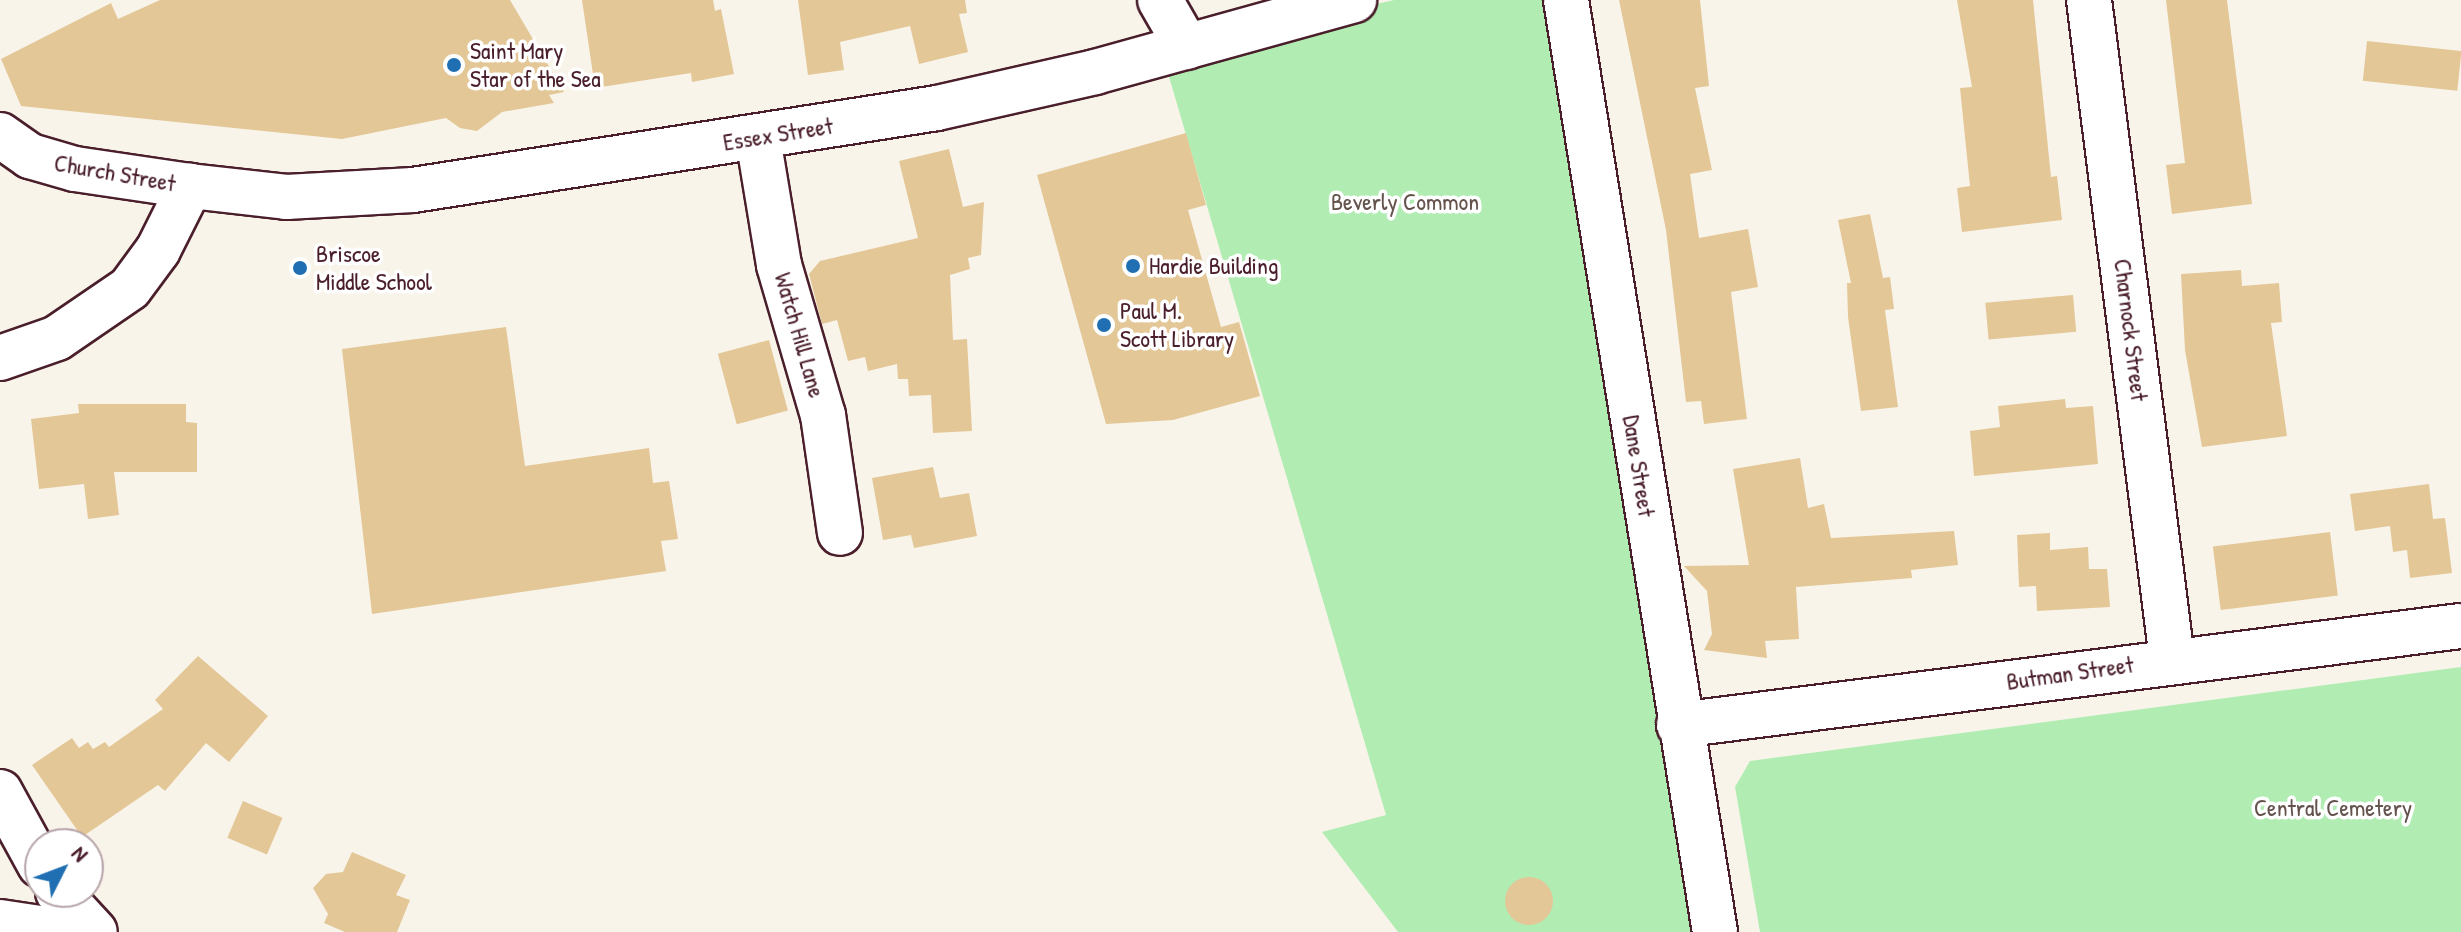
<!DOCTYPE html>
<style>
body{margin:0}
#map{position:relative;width:2461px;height:932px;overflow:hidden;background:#f9f4ea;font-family:"Patrick Hand",sans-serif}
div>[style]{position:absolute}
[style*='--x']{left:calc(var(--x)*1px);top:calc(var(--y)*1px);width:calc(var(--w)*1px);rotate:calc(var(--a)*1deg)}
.green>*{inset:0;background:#b1edb3}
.building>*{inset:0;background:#e3c797;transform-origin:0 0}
.round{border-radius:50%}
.roads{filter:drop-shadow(2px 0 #4a1f2b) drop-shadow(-2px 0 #4a1f2b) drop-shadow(0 2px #4a1f2b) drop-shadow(0 -2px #4a1f2b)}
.minor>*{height:44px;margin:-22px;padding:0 22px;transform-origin:22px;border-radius:22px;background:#fff}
.tertiary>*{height:44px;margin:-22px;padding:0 22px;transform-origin:22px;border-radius:22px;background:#fff}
.secondary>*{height:44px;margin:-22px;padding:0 22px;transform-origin:22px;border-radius:22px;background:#fff}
.dots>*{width:22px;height:22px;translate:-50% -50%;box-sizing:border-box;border:4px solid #fff;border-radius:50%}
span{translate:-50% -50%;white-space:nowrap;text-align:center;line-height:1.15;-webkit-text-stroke:7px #fff;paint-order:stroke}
.poi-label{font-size:24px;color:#4a1f2b}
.left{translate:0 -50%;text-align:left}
.street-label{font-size:24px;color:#4a1f2b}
.park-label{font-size:24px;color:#64524d}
.north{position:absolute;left:24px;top:828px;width:80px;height:80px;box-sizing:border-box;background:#fff;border:2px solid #b7a5aa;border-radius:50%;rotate:48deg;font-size:22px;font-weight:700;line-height:32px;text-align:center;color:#4a1f2b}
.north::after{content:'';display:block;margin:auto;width:28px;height:36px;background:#1f6fb2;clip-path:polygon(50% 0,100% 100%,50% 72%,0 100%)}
</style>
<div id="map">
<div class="green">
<div style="clip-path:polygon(1394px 0,1564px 0,1724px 932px,1398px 932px,1322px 832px,1386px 815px,1162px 53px)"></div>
<div style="clip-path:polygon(2461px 667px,2461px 932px,1760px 932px,1735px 787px,1750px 761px)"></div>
</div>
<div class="building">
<div style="clip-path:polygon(160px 0,510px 0,564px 92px,549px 95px,554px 103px,502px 112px,477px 131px,460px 128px,446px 118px,342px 139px,21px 106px,1px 59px,111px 3px,118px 19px)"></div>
<div style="clip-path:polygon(582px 0,713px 0,715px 11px,721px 9px,734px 74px,692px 82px,691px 73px,595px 88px)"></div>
<div style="clip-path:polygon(798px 0,965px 0,967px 13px,959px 14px,968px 52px,919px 64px,910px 26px,840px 42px,844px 70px,808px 75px)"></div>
<div style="clip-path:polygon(1619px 0,1700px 0,1709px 86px,1695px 88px,1712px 170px,1690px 174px,1699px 238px,1748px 229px,1758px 287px,1731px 292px,1747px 419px,1704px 424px,1701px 401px,1686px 402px,1666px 230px)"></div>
<div style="clip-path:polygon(1957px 0,2033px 0,2051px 177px,2057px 176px,2062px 220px,1962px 232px,1957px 188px,1970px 186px,1960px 88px,1972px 87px)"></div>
<div style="clip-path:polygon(2166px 0,2227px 0,2252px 204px,2172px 214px,2166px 165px,2185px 163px)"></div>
<div style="left:2367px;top:41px;width:95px;height:40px;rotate:6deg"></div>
<div style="clip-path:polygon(1186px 133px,1206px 205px,1188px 210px,1221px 327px,1239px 322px,1260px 396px,1173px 420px,1106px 424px,1037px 175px)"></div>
<div style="clip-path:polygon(949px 149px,963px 207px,984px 202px,981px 255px,968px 258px,970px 269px,950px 275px,953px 340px,967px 339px,972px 431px,933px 433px,931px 395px,909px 396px,908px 379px,898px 379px,897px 364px,868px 371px,865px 357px,848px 361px,837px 320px,822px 324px,809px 274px,820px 261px,918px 238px,899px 161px)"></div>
<div style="clip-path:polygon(1870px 214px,1883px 278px,1890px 277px,1894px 309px,1885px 310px,1898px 407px,1861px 411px,1848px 317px,1847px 283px,1851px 283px,1838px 220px)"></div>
<div style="clip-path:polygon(2241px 270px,2242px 286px,2279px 283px,2282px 322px,2271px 323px,2287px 436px,2202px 447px,2185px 350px,2181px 274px)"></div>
<div style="left:2073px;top:295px;width:37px;height:88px;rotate:85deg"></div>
<div style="clip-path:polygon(506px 327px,525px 466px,649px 448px,653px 483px,669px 481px,678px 539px,661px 541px,666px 571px,372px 614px,342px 349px)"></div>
<div style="left:769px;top:340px;width:73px;height:53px;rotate:75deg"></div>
<div style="clip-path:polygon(2065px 399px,2066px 408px,2093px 406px,2098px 464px,1974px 476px,1970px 431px,2000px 427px,1998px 406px)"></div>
<div style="clip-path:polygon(78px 404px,186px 404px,186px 422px,197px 423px,197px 472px,114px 472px,119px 515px,88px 519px,84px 484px,39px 489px,31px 419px,79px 413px)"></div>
<div style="clip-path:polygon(1800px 458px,1808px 508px,1824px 504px,1831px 538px,1954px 531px,1958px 565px,1911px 570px,1912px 578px,1796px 587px,1799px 639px,1765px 641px,1767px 658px,1704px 650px,1712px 634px,1707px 591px,1684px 566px,1749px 565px,1733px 469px)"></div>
<div style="clip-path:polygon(933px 467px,940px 498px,969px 493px,977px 536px,914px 548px,911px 535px,883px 540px,872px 478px)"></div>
<div style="clip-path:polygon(2429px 484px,2433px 519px,2445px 518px,2452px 573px,2410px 578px,2407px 550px,2393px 552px,2390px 526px,2355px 531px,2350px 494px)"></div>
<div style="left:2330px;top:532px;width:64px;height:118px;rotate:83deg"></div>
<div style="clip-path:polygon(2050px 533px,2050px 550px,2088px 547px,2089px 569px,2107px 569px,2110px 607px,2037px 611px,2036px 586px,2019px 587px,2017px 535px)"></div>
<div style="clip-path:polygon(198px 656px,268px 716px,229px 762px,206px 743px,165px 791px,158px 785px,82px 837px,32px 765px,72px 738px,79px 748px,88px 742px,93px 749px,105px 742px,109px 747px,163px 709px,155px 700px)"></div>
<div style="left:243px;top:801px;width:43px;height:40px;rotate:23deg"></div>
<div style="clip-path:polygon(352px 852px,406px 875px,396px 895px,410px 900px,397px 932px,345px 932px,324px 923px,328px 914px,313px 888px,326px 874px,343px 872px)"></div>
<div class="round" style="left:1505px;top:877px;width:48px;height:48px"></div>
</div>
<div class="roads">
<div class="minor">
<div style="--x:1160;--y:0;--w:54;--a:60.1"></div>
<div style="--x:2089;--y:0;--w:664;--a:82.82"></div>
<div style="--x:758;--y:138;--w:129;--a:80.6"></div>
<div style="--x:779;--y:265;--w:156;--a:73.7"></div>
<div style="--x:823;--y:415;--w:119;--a:81.8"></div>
<div style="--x:0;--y:358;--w:60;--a:-19.3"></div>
<div style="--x:57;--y:338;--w:88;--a:-34.4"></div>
<div style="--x:130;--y:288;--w:47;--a:-53.6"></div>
<div style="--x:158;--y:250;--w:72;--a:-63.4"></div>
<div style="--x:1679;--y:725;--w:788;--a:-7.22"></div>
<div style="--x:0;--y:922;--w:67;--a:8.6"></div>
</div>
<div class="tertiary">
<div style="--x:0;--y:792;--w:83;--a:61.3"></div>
<div style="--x:58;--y:892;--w:54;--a:47.2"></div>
</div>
<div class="secondary">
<div style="--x:1566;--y:0;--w:944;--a:80.92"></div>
<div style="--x:0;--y:135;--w:37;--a:35"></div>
<div style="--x:30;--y:156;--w:47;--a:16.1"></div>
<div style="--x:75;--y:169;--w:116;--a:8.4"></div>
<div style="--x:190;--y:186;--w:97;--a:6.5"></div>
<div style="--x:286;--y:197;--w:127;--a:-3.2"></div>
<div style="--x:413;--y:190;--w:530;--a:-8.89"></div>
<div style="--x:937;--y:108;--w:162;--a:-12.8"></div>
<div style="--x:1095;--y:72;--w:269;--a:-15.5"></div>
</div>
</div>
<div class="dots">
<div style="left:454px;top:65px;background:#1f6fb2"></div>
<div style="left:1133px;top:266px;background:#1f6fb2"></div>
<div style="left:300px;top:268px;background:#1f6fb2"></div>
<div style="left:1104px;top:325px;background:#1f6fb2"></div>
</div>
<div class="poi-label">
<span class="left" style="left:470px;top:65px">Saint Mary<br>Star of the Sea</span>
<span class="left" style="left:316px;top:268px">Briscoe<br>Middle School</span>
<span class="left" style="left:1149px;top:266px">Hardie Building</span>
<span class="left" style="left:1120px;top:325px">Paul M.<br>Scott Library</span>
</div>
<div class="street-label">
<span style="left:778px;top:134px;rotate:-9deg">Essex Street</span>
<span style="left:115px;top:173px;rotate:10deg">Church Street</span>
<span style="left:2131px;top:330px;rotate:83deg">Charnock Street</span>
<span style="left:800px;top:335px;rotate:74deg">Watch Hill Lane</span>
<span style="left:1639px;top:466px;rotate:81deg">Dane Street</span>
<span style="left:2070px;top:673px;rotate:-8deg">Butman Street</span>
</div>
<div class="park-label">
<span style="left:1405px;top:202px">Beverly Common</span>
<span style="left:2333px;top:808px">Central Cemetery</span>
</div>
<div class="north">N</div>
</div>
